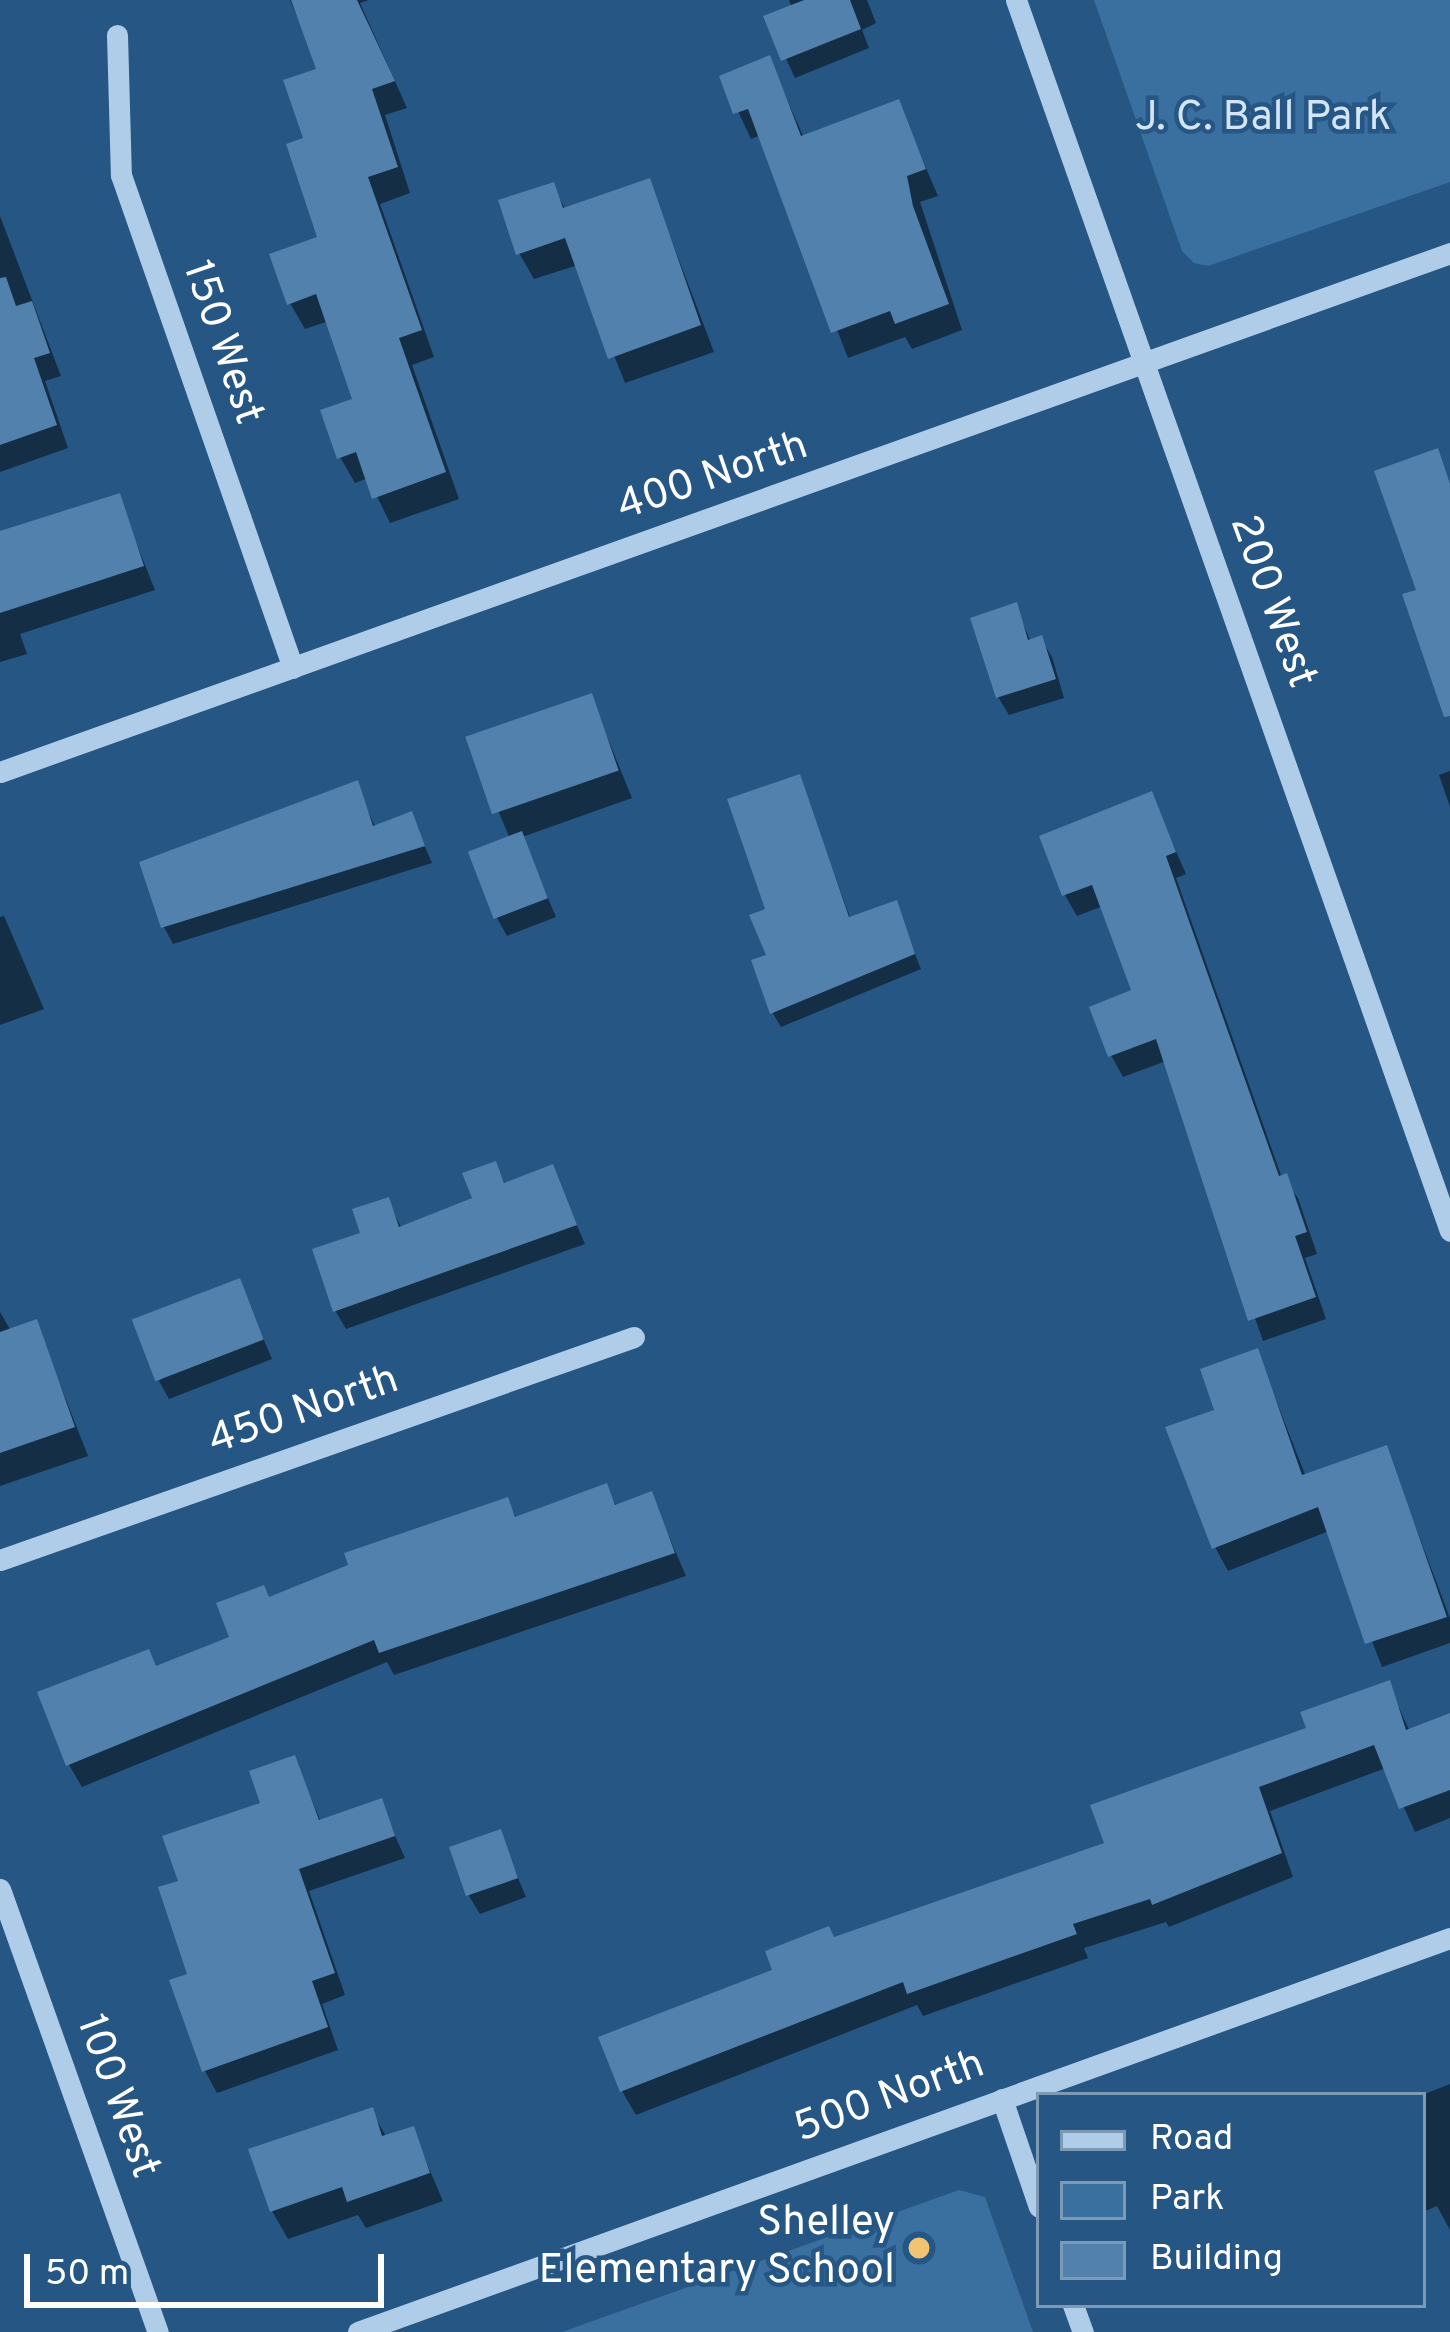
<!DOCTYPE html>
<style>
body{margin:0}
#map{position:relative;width:1450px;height:2332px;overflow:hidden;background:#265684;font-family:Overpass,sans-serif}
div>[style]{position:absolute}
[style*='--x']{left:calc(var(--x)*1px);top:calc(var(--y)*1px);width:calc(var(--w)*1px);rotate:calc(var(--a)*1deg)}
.green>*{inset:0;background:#3a70a0}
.shadow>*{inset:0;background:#0007}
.building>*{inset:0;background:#5281ae;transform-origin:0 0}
.minor>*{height:21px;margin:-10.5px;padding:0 10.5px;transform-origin:10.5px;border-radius:10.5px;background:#afcde8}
.dots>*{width:33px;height:33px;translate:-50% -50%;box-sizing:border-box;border:6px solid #265684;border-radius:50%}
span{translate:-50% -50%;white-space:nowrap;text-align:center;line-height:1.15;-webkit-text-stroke:9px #265684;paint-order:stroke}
.park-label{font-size:42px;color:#d3e5f6}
.street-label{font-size:42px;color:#fff}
.poi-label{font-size:42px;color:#fff}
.right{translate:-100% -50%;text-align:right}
.legend{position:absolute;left:1036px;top:2092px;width:390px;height:216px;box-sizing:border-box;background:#265684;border:3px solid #7d9ab5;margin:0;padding:15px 21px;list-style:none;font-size:36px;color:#fff}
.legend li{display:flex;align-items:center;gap:24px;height:60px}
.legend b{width:60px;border:3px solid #7d9ab5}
.scale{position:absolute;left:24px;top:2254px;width:360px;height:54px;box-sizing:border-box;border:6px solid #fff;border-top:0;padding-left:15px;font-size:36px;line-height:42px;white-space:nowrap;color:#fff;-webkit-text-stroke:9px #265684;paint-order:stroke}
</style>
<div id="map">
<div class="green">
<div style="clip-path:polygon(1094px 0,1450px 0,1450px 182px,1208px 266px,1194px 263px,1182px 251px)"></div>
<div style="clip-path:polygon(959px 2190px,985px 2197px,1033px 2332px,562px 2332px)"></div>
</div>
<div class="shadow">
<div style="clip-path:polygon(290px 0,369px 0,360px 3px,407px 108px,385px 115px,410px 193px,380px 204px,434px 357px,412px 365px,459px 499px,390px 523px,368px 478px,355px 483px,340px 457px,356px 400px,329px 321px,305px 329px,290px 303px,321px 239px,307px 140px,320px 70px)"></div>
<div style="clip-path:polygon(789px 0,867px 0,876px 23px,862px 30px,869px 48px,795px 78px,767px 18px,792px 8px)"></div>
<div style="clip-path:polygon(769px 59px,804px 138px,898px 103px,938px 196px,920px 202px,962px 330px,912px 349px,905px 337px,848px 358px,761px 135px,751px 139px,722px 77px)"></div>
<div style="clip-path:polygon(649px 181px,714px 352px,625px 383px,578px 265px,534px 279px,519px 253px,552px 185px,566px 210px)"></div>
<div style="clip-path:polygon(0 216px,61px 376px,45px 381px,68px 448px,0 472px)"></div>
<div style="clip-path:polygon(118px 497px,155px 590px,20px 634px,27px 654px,0 662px,0 539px)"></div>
<div style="clip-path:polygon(1015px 606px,1031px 642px,1041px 639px,1052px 657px,1064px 698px,1009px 715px,998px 697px)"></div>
<div style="clip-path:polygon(591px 697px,632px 798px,522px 837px,556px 917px,507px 936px,497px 918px,510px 839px,471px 745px)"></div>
<div style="clip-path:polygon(1450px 771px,1450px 807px,1439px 775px)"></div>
<div style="clip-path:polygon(799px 778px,851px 920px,895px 904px,921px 969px,781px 1027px,772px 1012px,768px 910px)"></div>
<div style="clip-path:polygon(356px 784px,376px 829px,411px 815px,432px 863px,173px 944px,164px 927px)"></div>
<div style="clip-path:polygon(1151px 795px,1186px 874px,1176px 878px,1282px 1178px,1298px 1198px,1317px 1254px,1305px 1258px,1326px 1319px,1263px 1341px,1166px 1061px,1123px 1077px,1111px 1055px,1135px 992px,1103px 906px,1077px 916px,1065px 895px)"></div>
<div style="clip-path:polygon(4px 916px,44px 1009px,0 1025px,0 917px)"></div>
<div style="clip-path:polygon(494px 1164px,506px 1185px,552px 1168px,585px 1244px,346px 1329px,335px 1310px,364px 1235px,388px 1201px,402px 1229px,476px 1200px)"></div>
<div style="clip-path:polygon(239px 1282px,272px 1359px,169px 1399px,159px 1381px)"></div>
<div style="clip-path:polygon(0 1312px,11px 1331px,36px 1323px,88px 1456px,0 1486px)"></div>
<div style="clip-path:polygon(1257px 1351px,1306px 1477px,1386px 1449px,1450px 1618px,1450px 1643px,1382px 1667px,1329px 1531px,1228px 1571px,1215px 1547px,1218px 1412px)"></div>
<div style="clip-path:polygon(606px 1487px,617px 1507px,651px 1495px,686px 1576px,394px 1675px,387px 1662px,82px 1787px,69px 1765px,41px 1694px,157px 1669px,233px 1638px,269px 1600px,507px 1501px,517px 1519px)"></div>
<div style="clip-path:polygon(1388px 1683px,1410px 1732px,1450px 1716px,1450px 1818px,1415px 1832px,1386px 1768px,1270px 1811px,1293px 1877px,1169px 1927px,1166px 1922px,1084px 1948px,1088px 1958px,923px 2016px,917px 2005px,636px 2115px,622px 2091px,776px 1972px,834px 1940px,1107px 1845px)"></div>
<div style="clip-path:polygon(294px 1759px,321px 1822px,380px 1802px,405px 1858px,309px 1891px,345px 1995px,322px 2004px,338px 2050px,217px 2093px,205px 2071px,181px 1883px,264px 1805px)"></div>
<div style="clip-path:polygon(499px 1832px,526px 1897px,480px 1914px,469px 1896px)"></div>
<div style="clip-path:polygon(1450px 2084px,1450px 2230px,1437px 2206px,1423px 2212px,1422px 2095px)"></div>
<div style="clip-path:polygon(371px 2110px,387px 2138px,412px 2129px,443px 2201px,366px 2228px,358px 2215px,288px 2239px,272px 2211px)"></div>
</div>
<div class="building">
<div style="clip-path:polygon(291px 0,357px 0,395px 81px,372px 89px,398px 167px,368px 177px,422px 330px,399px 338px,446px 472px,372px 499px,356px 452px,337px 459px,320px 410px,352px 399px,316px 294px,287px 305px,269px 254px,317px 237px,286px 144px,303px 138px,283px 80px,316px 69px)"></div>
<div style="clip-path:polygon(804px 0,850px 0,861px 29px,781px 61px,763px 16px)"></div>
<div style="clip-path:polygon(770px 55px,801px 136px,899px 99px,926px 169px,907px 176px,913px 206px,949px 304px,895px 324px,890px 311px,831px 333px,748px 109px,733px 114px,719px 76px)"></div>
<div style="clip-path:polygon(650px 178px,701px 325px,608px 359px,565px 238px,516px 255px,498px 200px,554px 182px,563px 208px)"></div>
<div style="clip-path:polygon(6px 277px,16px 306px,32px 301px,50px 353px,34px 358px,57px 425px,0 445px,0 278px)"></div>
<div style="clip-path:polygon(1438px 448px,1450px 484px,1450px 716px,1444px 717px,1402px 594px,1416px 590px,1374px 471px)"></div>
<div style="clip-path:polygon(120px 493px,144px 566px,0 613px,0 531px)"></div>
<div style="clip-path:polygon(1017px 602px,1028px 640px,1042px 635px,1056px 679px,996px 698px,970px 618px)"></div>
<div style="left:592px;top:693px;width:82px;height:134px;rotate:71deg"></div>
<div style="clip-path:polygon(800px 774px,849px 917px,897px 900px,915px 954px,770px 1014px,751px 960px,766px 955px,749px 915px,765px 909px,727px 799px)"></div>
<div style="clip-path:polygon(358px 780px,373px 826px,412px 811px,425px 846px,161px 928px,139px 862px)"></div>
<div style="clip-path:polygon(1152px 791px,1176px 852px,1166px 856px,1279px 1176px,1287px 1173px,1307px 1232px,1295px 1236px,1316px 1297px,1248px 1321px,1156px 1039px,1108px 1057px,1089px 1007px,1131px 990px,1092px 885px,1062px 896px,1039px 836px)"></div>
<div style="left:522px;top:831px;width:72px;height:58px;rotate:69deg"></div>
<div style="clip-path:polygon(496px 1161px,504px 1183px,553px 1164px,577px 1225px,333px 1312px,312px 1249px,360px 1233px,352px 1209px,389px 1197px,399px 1227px,472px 1198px,462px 1173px)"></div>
<div style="left:240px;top:1278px;width:66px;height:116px;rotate:69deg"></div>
<div style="clip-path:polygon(37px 1319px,75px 1427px,0 1453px,0 1332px)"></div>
<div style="clip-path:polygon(1258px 1348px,1302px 1475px,1387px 1445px,1447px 1617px,1365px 1644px,1318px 1507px,1212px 1549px,1165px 1427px,1214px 1410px,1200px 1369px)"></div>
<div style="clip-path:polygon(607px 1483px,615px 1505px,652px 1491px,675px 1553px,379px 1653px,374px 1640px,66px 1766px,37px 1692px,149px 1649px,156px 1666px,229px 1637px,216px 1603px,264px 1585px,269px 1597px,348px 1565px,344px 1553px,508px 1497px,515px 1517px)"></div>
<div style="clip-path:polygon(1390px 1680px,1406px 1730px,1450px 1713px,1450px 1790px,1399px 1809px,1374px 1745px,1259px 1787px,1282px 1853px,1152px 1905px,1150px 1899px,1073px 1924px,1077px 1934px,907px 1994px,903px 1982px,620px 2092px,598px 2037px,772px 1970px,765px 1951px,829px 1926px,834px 1937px,1104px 1843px,1090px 1805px,1306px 1728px,1300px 1712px)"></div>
<div style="clip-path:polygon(295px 1755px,319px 1820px,382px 1798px,395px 1836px,299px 1869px,335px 1973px,312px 1981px,328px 2027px,202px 2072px,169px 1980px,187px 1974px,158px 1887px,178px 1881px,162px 1836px,260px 1803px,249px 1771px)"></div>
<div style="left:501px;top:1829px;width:52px;height:55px;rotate:71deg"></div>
<div style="clip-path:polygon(373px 2107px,382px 2136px,414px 2126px,430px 2173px,347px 2202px,342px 2187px,270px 2212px,248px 2149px)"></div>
</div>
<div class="minor">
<div style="--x:1016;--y:0;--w:1305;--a:70.58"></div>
<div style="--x:117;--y:35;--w:140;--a:88.4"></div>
<div style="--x:121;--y:175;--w:522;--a:70.77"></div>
<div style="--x:0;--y:772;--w:1540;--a:-19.69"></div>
<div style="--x:0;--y:1560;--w:672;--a:-19.38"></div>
<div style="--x:0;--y:1889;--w:470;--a:70.4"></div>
<div style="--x:1002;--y:2099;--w:114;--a:71.1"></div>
<div style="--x:1073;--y:2305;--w:29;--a:70"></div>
<div style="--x:358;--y:2332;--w:1161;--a:-19.84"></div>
</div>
<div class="dots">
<div style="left:919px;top:2248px;background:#f1c474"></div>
</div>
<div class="park-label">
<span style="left:1263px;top:119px">J. C. Ball Park</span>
</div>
<div class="street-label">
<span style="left:221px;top:343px;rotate:71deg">150 West</span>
<span style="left:713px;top:478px;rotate:-19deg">400 North</span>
<span style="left:1271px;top:602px;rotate:70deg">200 West</span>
<span style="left:304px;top:1412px;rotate:-19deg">450 North</span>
<span style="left:116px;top:2097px;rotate:70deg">100 West</span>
<span style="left:890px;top:2098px;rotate:-20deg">500 North</span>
</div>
<div class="poi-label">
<span class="right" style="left:895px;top:2248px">Shelley<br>Elementary School</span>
</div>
<ul class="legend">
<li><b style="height:15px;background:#afcde8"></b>Road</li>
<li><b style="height:33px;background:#3a70a0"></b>Park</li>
<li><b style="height:33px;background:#5281ae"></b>Building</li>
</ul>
<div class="scale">50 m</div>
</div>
